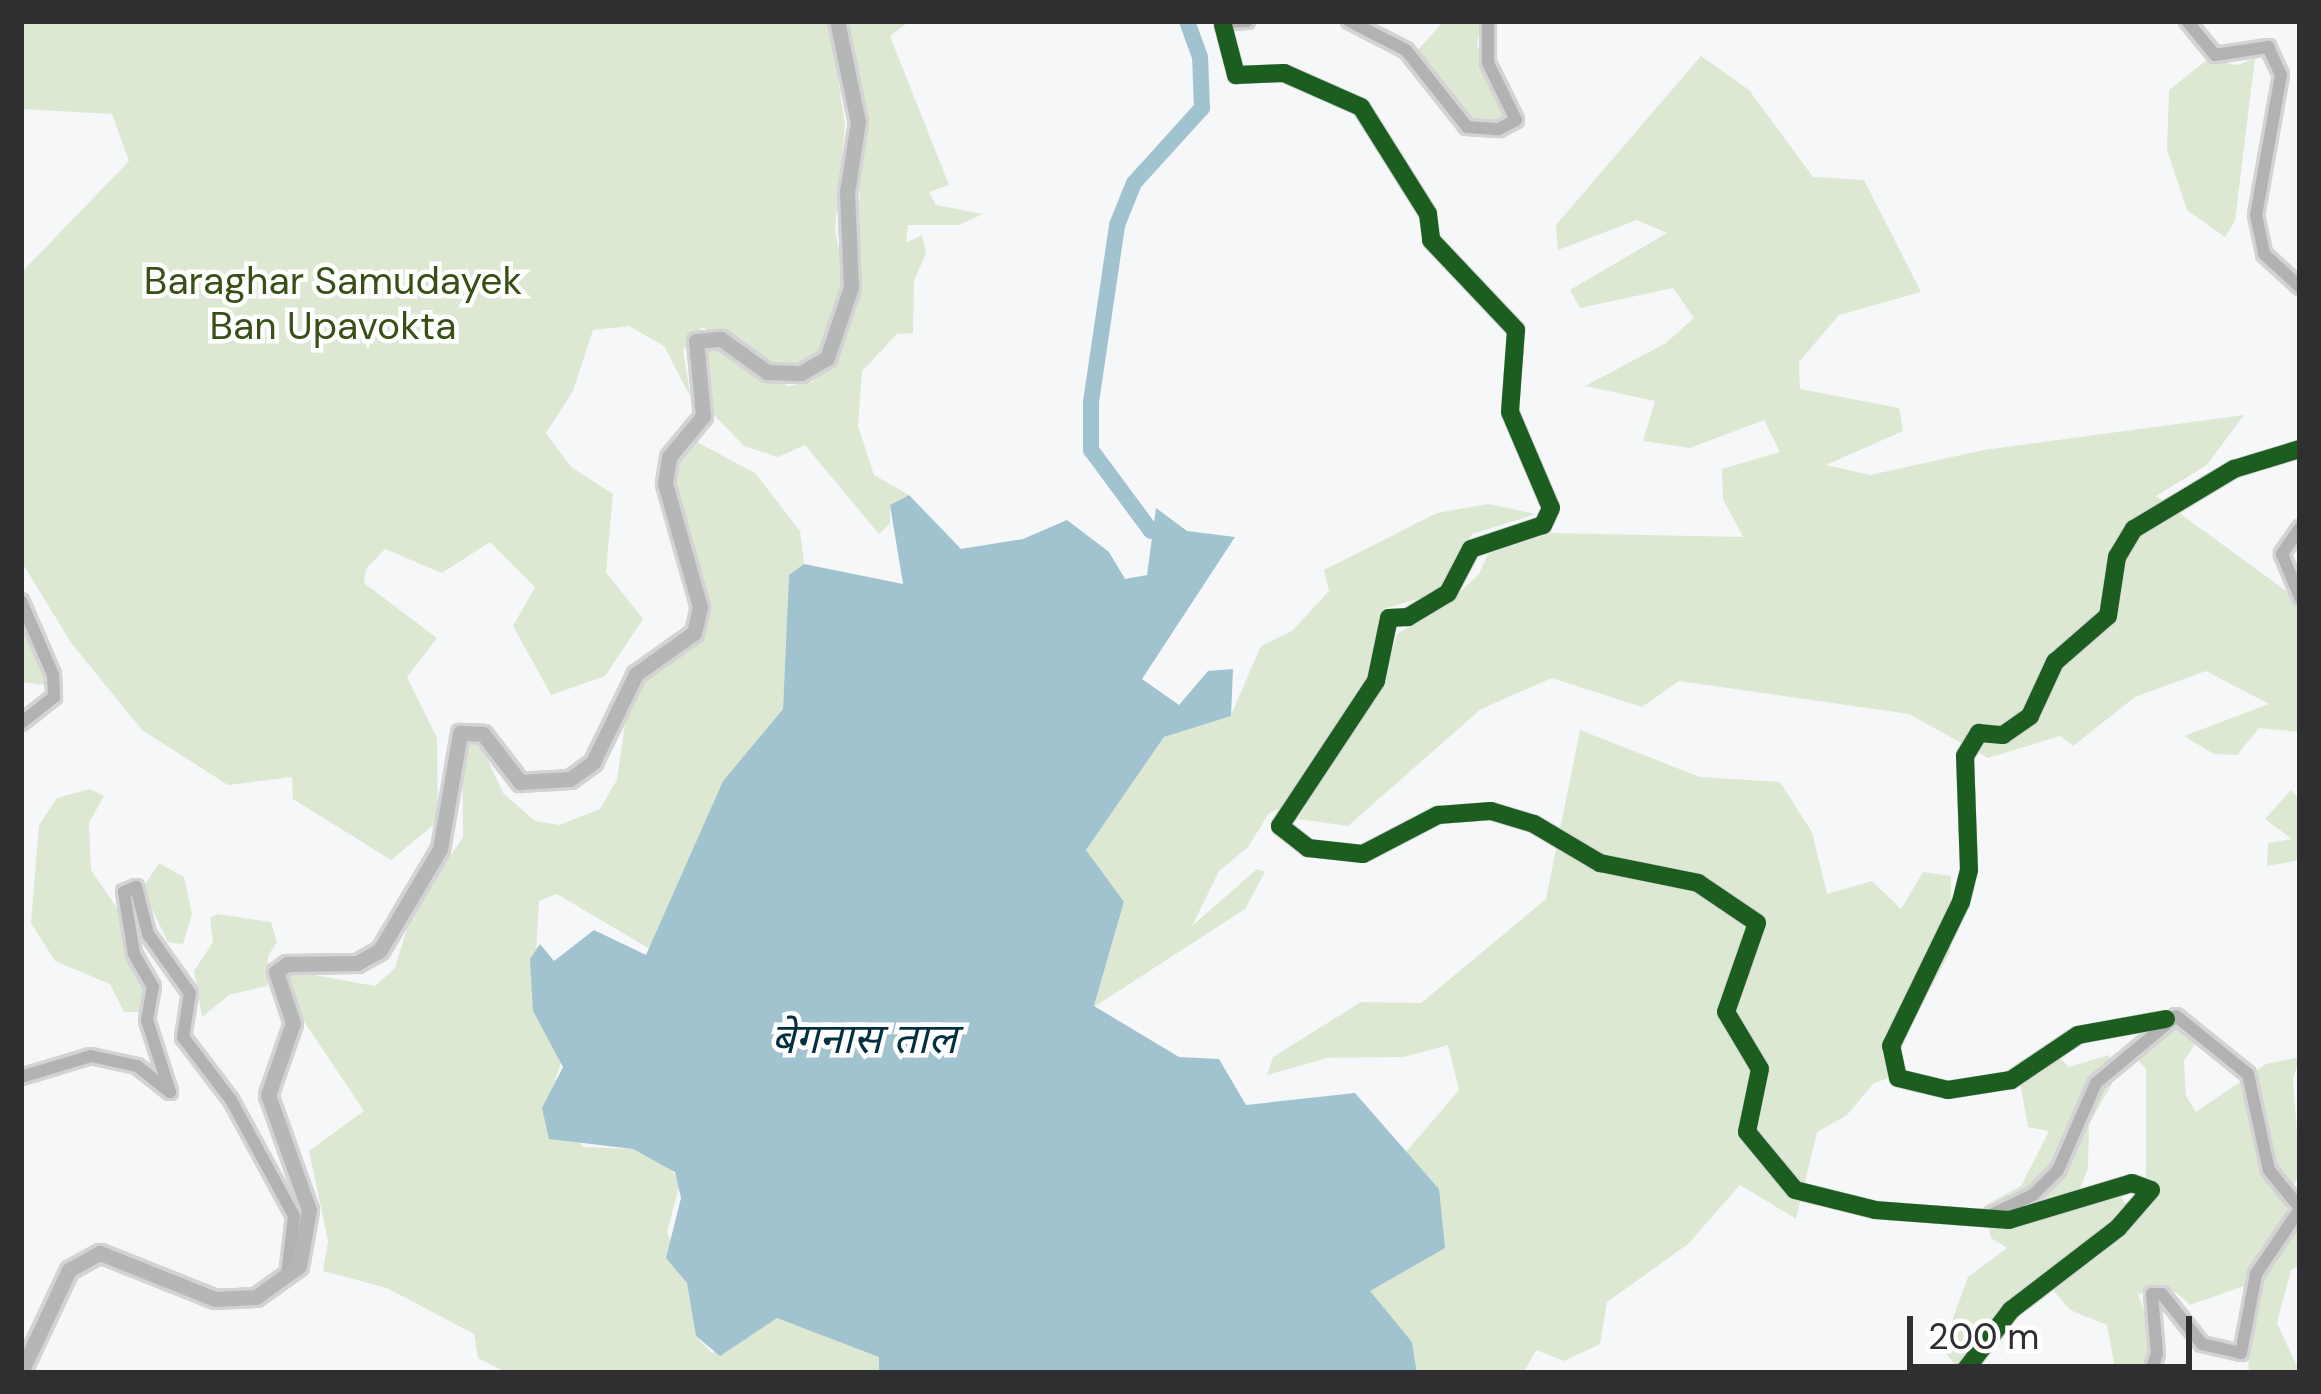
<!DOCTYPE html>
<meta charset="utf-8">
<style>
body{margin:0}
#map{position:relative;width:2321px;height:1394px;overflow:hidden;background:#f6f7f9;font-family:"DM Sans","Noto Sans Devanagari",sans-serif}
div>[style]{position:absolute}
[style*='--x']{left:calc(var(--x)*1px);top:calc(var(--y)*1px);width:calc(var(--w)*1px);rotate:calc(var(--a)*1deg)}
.green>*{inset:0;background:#dde8d3}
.water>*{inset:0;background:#a1c2cf}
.river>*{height:16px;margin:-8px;padding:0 8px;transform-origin:8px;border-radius:8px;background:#a1c2cf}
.roads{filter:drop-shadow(3px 0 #d3d3d4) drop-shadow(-3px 0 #d3d3d4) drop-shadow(0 3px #d3d3d4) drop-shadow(0 -3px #d3d3d4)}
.minor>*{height:12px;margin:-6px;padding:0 6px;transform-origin:6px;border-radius:6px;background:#b2b2b2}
.major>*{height:15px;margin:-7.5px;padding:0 7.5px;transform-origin:7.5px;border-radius:7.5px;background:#b5b6b6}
.cycleway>*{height:18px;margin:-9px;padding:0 9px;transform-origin:9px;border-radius:9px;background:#1b5e20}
span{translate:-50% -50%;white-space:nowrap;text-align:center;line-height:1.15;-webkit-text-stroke:9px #fff;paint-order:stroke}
.park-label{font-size:39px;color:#384f15}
.water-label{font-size:42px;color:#03303e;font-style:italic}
.frame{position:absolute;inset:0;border:24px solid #2f2f31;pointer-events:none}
.scale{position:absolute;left:1907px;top:1316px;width:285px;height:54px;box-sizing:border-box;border:6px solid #2f2f31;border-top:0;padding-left:15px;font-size:36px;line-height:42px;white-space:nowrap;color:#2f2f31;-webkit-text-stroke:9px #fff;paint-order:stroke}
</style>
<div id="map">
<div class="green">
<div style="clip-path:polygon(21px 21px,829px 21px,845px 124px,835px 231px,844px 272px,838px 324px,817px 359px,778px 367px,702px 327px,683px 350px,691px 398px,664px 346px,629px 326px,593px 330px,573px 391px,546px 433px,571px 467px,613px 494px,606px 572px,643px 619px,605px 676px,551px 695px,513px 626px,535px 587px,490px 542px,442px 573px,385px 549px,366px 569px,364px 583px,437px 638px,407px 677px,437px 738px,438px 821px,391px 860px,293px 799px,292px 777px,228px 785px,142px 730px,72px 644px,21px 561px,21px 273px,129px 161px,112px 114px,21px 109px)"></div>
<div style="clip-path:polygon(843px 21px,910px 21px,890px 36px,949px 185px,929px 192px,936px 205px,983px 214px,959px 225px,908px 225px,906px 243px,922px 235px,926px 253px,914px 281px,913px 333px,897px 334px,862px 371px,858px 426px,874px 475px,909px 495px,890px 505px,890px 523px,879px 534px,805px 445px,778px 457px,744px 446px,710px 411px,698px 353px,708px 341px,788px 386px,813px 382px,841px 348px,862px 277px,849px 209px,860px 198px,857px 164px,868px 118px,848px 78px)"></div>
<div style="clip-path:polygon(1444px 21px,1481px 21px,1477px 44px,1507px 120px,1471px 120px,1417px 51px)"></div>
<div style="clip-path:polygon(1701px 56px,1749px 90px,1813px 177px,1864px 180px,1921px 292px,1839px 315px,1799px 362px,1800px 389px,1899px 408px,1903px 431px,1826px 465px,1870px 475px,1984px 450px,2244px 415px,2207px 465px,2156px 496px,2300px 601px,2300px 732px,2259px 728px,2237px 755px,2214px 754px,2184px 736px,2269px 704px,2206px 671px,2135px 697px,2073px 746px,2060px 736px,1988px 758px,1909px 714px,1679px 681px,1642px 707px,1552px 678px,1481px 709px,1348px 826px,1298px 819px,1388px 666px,1397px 634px,1444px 607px,1479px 574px,1488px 554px,1551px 533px,1743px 537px,1723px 499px,1722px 469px,1780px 452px,1764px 420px,1690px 448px,1643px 441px,1655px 401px,1585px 386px,1666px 343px,1694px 318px,1673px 288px,1580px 308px,1570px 290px,1667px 233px,1637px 220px,1558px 250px,1556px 225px)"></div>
<div style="clip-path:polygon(2255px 58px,2235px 221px,2225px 237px,2187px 210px,2167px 150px,2169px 90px,2207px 60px,2238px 65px)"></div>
<div style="clip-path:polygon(691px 439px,755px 473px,800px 531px,804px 564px,789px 575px,783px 709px,723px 781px,650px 949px,557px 894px,539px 901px,533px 1011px,562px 1059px,553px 1087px,583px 1147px,633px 1149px,669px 1166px,680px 1183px,667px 1232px,692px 1298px,696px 1337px,712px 1353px,777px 1318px,800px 1322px,880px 1357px,879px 1373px,507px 1373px,478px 1358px,474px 1334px,387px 1288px,323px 1271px,328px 1241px,309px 1151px,364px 1111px,293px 1005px,281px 969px,375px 986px,395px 968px,411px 915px,463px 837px,462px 736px,481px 745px,503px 793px,535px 821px,560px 825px,600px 809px,617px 780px,629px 696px,644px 677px,705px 636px,709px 620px,668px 488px,675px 454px)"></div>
<div style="clip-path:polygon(1488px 504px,1536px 514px,1472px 534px,1438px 593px,1383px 609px,1366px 688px,1289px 805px,1269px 813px,1248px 847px,1219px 871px,1192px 926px,1257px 869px,1265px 872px,1245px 909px,1094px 1007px,1124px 903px,1086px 850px,1164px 737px,1231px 715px,1261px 646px,1292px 631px,1329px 591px,1324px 570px,1437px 513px)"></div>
<div style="clip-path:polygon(21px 622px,26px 629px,54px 686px,21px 682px)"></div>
<div style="clip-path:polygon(1580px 730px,1700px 777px,1780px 782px,1812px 832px,1827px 894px,1872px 881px,1901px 909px,1923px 872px,1951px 876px,1950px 952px,1900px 1047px,1906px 1072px,1874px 1083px,1847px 1115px,1817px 1132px,1796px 1219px,1740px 1185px,1688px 1244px,1607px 1302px,1600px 1344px,1564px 1361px,1536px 1350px,1523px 1373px,1417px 1373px,1412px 1342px,1369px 1291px,1439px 1189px,1406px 1152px,1459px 1090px,1448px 1045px,1404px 1057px,1327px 1058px,1267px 1075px,1273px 1057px,1361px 1002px,1421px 1003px,1546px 899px)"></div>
<div style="clip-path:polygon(90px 789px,104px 796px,89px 823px,91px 870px,117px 908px,146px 998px,139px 1012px,124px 1012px,110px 984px,55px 961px,31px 923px,39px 825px,57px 798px)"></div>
<div style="clip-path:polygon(2291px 790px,2300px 800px,2300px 860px,2267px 866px,2268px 843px,2292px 839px,2265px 819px)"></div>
<div style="clip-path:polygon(159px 863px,184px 877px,192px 914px,183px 944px,168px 942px,142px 889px)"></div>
<div style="clip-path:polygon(217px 914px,271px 922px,277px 942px,268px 956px,267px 986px,229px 995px,202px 1017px,194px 971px,213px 942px,210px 918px)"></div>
<div style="clip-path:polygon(2174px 1025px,2199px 1038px,2184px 1061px,2186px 1096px,2196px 1112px,2266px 1064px,2300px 1057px,2293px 1079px,2300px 1171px,2285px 1206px,2292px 1218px,2300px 1215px,2300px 1265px,2291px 1270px,2277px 1323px,2300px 1373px,2249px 1373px,2244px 1286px,2190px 1305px,2176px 1292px,2138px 1294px,2164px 1369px,2116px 1373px,2107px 1325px,2070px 1310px,2051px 1288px,2064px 1271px,2032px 1281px,1998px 1310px,1956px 1366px,1942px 1348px,1968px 1277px,2007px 1248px,1991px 1238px,1984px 1206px,2021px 1186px,2049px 1131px,2028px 1127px,2020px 1083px,2057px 1055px,2069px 1067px,2109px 1055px,2112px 1084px,2089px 1124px,2088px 1168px,2072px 1210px,2121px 1196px,2129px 1210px,2143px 1197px,2146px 1172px,2146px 1069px,2134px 1056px,2148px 1053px)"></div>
</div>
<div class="water">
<div style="clip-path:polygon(909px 495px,961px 549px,1023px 539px,1067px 520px,1109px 552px,1125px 579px,1147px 575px,1156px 508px,1187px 531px,1235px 537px,1142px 679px,1179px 705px,1208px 671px,1233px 669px,1231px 716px,1164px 737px,1086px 850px,1124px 902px,1094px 1006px,1179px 1057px,1219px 1059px,1246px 1105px,1355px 1093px,1439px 1189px,1445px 1248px,1370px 1291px,1412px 1342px,1417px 1373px,879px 1373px,879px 1357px,777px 1318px,720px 1356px,696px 1336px,687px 1283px,666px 1258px,681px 1198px,675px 1172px,633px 1149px,549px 1139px,542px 1108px,563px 1067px,533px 1011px,530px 959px,540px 944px,554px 961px,594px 930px,646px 955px,723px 781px,783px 709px,789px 575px,804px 564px,903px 584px,890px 505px)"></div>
</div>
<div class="river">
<div style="--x:1151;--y:531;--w:101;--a:-126.5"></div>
<div style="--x:1091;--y:450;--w:48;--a:-90"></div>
<div style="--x:1091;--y:402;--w:179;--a:-81.6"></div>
<div style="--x:1117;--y:225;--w:45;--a:-68"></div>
<div style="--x:1134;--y:183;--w:101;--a:-47.8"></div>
<div style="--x:1202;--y:108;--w:51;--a:-92.2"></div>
<div style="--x:1200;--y:57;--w:38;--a:-110"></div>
</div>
<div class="roads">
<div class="minor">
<div style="--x:1349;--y:21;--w:64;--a:27"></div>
<div style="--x:1406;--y:50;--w:98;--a:51.6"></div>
<div style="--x:1467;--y:127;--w:32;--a:4"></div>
<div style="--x:1499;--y:129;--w:19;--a:-28"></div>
<div style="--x:1516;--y:120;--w:64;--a:-116.2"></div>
<div style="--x:1488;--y:63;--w:42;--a:-90"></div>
<div style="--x:2187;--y:21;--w:44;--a:50.5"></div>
<div style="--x:2215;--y:55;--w:54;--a:-8.6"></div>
<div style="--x:2268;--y:47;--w:31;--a:65"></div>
<div style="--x:2281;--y:75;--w:142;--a:100.1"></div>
<div style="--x:2256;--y:215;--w:40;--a:78"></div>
<div style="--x:2264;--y:254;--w:49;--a:42.5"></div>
<div style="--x:1222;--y:22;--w:25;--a:-2"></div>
<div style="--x:1223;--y:25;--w:52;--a:75.4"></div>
<div style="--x:1236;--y:75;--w:48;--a:-2.4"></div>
<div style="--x:1284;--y:73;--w:84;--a:23.8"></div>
<div style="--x:1361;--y:107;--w:126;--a:57.9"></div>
<div style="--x:1428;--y:214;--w:26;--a:83"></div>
<div style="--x:1431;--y:240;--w:124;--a:46.6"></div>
<div style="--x:1516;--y:330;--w:82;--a:94.2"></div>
<div style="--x:1510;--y:412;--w:104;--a:66.9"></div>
<div style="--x:1551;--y:508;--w:19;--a:115"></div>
<div style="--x:1543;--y:525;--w:76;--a:161.6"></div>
<div style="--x:1471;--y:549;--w:50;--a:117.6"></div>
<div style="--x:1448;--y:593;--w:47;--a:149"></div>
<div style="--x:1408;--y:617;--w:19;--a:177"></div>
<div style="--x:1389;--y:618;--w:64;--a:101.7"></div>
<div style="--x:1376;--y:681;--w:174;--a:123.5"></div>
<div style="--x:1280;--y:826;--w:36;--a:38"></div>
<div style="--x:1308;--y:848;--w:55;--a:6.2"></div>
<div style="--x:1363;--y:854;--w:85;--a:-27.5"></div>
<div style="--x:1438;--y:815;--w:53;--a:-4.3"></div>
<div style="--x:1491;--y:811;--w:45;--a:16.8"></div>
<div style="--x:1534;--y:824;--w:77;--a:30.6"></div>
<div style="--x:1600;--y:863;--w:100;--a:11.5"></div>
<div style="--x:1698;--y:883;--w:71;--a:34.1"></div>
<div style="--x:1757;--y:923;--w:94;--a:109.2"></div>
<div style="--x:1726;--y:1012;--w:66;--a:59.2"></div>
<div style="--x:1760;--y:1069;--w:64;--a:101.7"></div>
<div style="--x:1747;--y:1132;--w:75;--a:50.4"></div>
<div style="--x:1795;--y:1190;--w:82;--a:14"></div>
<div style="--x:1875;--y:1210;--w:134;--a:4.3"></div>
<div style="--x:2009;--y:1220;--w:128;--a:-16.7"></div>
<div style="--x:2132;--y:1183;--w:20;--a:20"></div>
<div style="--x:2151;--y:1190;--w:50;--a:131"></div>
<div style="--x:2118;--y:1228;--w:135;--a:142.5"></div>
<div style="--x:2011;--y:1310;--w:79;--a:127.3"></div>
<div style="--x:2300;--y:528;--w:32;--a:125"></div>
<div style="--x:2282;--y:554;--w:47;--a:67.3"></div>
<div style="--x:21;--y:601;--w:81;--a:66.6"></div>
<div style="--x:53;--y:675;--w:22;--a:87"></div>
<div style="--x:54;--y:697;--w:42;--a:141.8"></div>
<div style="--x:2166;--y:1019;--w:89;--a:169.7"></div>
<div style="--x:2078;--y:1035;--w:81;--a:146.1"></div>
<div style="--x:2011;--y:1080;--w:64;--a:171"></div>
<div style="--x:1948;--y:1090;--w:51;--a:-166.5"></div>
<div style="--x:1898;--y:1078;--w:33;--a:-102"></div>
<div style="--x:1891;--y:1046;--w:160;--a:-64.1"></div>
<div style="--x:1961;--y:902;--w:33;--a:-76"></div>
<div style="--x:1969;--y:870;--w:114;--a:-92"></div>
<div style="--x:1965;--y:756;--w:27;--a:-59"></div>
<div style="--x:1979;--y:733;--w:24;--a:5"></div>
<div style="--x:2003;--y:735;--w:33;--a:-35"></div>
<div style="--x:2030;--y:716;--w:60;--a:-65.2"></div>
<div style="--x:2055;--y:662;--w:70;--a:-41"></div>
<div style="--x:2108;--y:616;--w:60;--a:-81.3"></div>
<div style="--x:2117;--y:557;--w:33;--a:-59"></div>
<div style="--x:2134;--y:529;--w:117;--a:-31"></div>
<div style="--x:2234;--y:469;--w:69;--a:-16.9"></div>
<div style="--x:21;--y:1077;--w:73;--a:-16.7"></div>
<div style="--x:91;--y:1056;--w:47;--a:12.3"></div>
<div style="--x:137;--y:1066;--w:42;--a:38.2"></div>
<div style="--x:170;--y:1092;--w:76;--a:-107.7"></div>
<div style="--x:147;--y:1020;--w:34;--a:-80"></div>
<div style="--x:153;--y:987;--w:38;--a:-120"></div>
<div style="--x:134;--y:954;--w:63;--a:-99.2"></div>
<div style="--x:124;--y:892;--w:13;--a:-23"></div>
<div style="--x:136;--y:887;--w:49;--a:75.7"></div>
<div style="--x:148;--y:934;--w:72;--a:54.6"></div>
<div style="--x:190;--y:993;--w:45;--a:99"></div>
<div style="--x:183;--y:1037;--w:79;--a:52.7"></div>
<div style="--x:231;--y:1100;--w:132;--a:61.5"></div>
<div style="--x:294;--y:1216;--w:60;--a:96.7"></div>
<div style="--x:1987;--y:1217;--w:51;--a:-25.6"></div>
<div style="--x:2033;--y:1195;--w:35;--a:-45"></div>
<div style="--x:2058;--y:1170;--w:95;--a:-66.4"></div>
<div style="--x:2096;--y:1083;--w:104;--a:-39.9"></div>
<div style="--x:2176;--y:1016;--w:92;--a:38.9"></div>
<div style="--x:2248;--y:1074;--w:98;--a:77.7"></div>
<div style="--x:2269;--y:1170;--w:49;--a:50.8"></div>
<div style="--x:2150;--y:1373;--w:20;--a:-70"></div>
<div style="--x:2157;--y:1354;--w:60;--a:-94.8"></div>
<div style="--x:2152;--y:1294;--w:10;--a:0"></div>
<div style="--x:2162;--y:1294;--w:64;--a:51.3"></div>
<div style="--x:2202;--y:1344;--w:40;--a:13"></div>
<div style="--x:2241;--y:1353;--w:80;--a:-79.2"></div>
<div style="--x:2256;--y:1274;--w:78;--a:-55.9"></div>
</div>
<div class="major">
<div style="--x:21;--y:1372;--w:113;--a:-64.8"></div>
<div style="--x:69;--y:1270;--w:35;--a:-29"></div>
<div style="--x:100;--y:1253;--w:124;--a:21.8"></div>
<div style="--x:215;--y:1299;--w:41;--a:-2.8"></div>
<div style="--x:256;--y:1297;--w:53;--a:-35.8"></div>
<div style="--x:299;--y:1266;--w:57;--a:-79.9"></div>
<div style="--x:309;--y:1210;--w:122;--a:-109.6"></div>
<div style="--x:268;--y:1095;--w:76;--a:-70.9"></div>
<div style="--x:293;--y:1023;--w:54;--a:-108.4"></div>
<div style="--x:276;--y:972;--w:14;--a:-36"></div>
<div style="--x:287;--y:964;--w:70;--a:-0.8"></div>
<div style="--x:357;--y:963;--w:26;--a:-29"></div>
<div style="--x:380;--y:950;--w:117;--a:-59.3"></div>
<div style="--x:440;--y:849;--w:118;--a:-80.2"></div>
<div style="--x:460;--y:733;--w:23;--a:2"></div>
<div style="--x:483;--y:734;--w:61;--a:52.4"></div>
<div style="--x:520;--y:782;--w:50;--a:-3.4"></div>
<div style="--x:570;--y:779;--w:29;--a:-36"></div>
<div style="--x:593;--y:762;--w:98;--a:-64"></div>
<div style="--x:636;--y:674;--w:71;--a:-35.3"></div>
<div style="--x:694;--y:633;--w:27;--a:-77"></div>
<div style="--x:700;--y:607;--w:129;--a:-105.8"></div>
<div style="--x:665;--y:483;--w:26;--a:-81"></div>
<div style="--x:669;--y:457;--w:53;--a:-50.3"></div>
<div style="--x:703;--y:416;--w:75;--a:-95.3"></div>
<div style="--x:696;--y:341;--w:25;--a:-5"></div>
<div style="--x:721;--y:339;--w:57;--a:35.7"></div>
<div style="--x:767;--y:372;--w:34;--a:2"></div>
<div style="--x:801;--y:373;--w:30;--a:-30"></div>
<div style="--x:827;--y:358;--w:75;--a:-71.3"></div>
<div style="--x:851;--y:287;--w:95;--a:-92.4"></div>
<div style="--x:847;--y:192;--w:71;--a:-81.1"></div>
<div style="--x:858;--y:122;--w:103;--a:-101.7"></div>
</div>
</div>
<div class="cycleway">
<div style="--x:1223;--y:25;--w:52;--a:75.4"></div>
<div style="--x:1236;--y:75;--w:48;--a:-2.4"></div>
<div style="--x:1284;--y:73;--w:84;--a:23.8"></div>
<div style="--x:1361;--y:107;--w:126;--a:57.9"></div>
<div style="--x:1428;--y:214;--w:26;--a:83"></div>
<div style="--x:1431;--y:240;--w:124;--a:46.6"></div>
<div style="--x:1516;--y:330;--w:82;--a:94.2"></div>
<div style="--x:1510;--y:412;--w:104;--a:66.9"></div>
<div style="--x:1551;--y:508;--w:19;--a:115"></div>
<div style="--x:1543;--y:525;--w:76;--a:161.6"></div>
<div style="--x:1471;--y:549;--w:50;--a:117.6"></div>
<div style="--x:1448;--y:593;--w:47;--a:149"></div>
<div style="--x:1408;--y:617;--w:19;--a:177"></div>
<div style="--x:1389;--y:618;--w:64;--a:101.7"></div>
<div style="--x:1376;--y:681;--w:174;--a:123.5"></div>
<div style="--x:1280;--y:826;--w:36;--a:38"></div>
<div style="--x:1308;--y:848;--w:55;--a:6.2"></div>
<div style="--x:1363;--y:854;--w:85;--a:-27.5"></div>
<div style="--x:1438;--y:815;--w:53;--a:-4.3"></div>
<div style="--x:1491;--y:811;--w:45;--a:16.8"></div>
<div style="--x:1534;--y:824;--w:77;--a:30.6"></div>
<div style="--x:1600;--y:863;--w:100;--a:11.5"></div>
<div style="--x:1698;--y:883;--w:71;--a:34.1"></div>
<div style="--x:1757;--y:923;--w:94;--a:109.2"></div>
<div style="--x:1726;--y:1012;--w:66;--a:59.2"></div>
<div style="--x:1760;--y:1069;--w:64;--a:101.7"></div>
<div style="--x:1747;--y:1132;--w:75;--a:50.4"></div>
<div style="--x:1795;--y:1190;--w:82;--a:14"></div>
<div style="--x:1875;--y:1210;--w:134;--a:4.3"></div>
<div style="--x:2009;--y:1220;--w:128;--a:-16.7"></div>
<div style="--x:2132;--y:1183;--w:20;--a:20"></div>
<div style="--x:2151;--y:1190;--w:50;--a:131"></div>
<div style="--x:2118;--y:1228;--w:135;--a:142.5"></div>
<div style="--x:2011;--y:1310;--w:79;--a:127.3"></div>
<div style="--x:2166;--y:1019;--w:89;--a:169.7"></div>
<div style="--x:2078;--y:1035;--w:81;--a:146.1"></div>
<div style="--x:2011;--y:1080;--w:64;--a:171"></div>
<div style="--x:1948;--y:1090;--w:51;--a:-166.5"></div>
<div style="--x:1898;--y:1078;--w:33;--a:-102"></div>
<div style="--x:1891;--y:1046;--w:160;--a:-64.1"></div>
<div style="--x:1961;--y:902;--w:33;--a:-76"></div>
<div style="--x:1969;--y:870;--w:114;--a:-92"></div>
<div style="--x:1965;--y:756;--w:27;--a:-59"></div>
<div style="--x:1979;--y:733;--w:24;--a:5"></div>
<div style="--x:2003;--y:735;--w:33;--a:-35"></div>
<div style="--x:2030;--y:716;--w:60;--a:-65.2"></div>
<div style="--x:2055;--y:662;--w:70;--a:-41"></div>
<div style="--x:2108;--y:616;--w:60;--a:-81.3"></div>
<div style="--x:2117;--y:557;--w:33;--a:-59"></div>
<div style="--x:2134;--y:529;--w:117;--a:-31"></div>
<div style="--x:2234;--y:469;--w:69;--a:-16.9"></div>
</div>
<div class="park-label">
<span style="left:333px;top:304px">Baraghar Samudayek<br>Ban Upavokta</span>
</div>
<div class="water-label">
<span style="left:864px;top:1039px">बेगनास ताल</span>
</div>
<div class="frame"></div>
<div class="scale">200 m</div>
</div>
